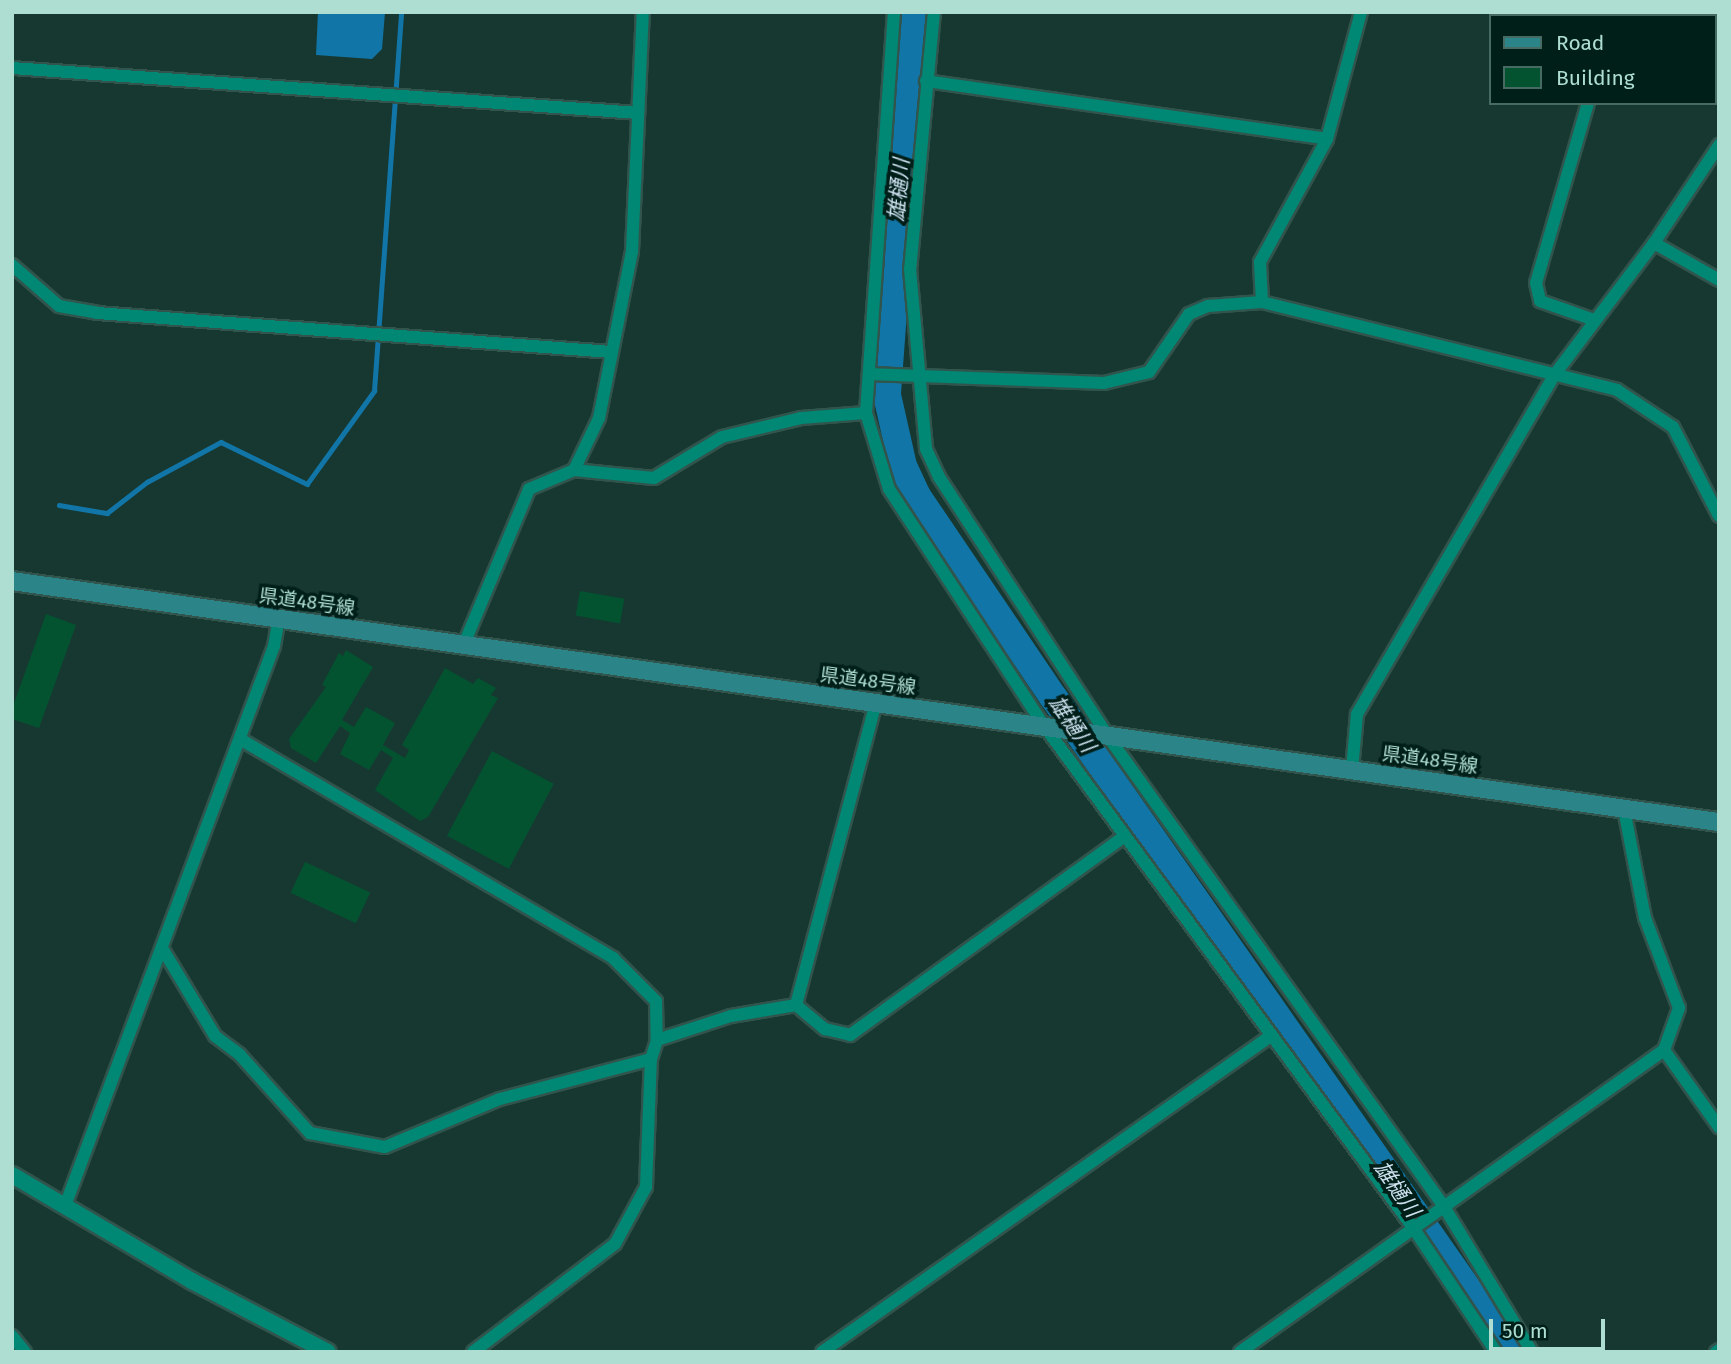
<!DOCTYPE html>
<meta charset="utf-8">
<style>
body{margin:0}
#map{position:relative;width:1731px;height:1364px;overflow:hidden;background:#173831;font-family:"Fira Sans","Noto Sans JP",sans-serif}
div>[style]{position:absolute}
[style*='--x']{left:calc(var(--x)*1px);top:calc(var(--y)*1px);width:calc(var(--w)*1px);rotate:calc(var(--a)*1deg)}
.water>*{inset:0;background:#1176a7}
.stream>*{height:4.5px;margin:-2.25px;padding:0 2.25px;transform-origin:2.25px;border-radius:2.25px;background:#1176a7}
.river>*{height:28px;margin:-14px;padding:0 14px;transform-origin:14px;border-radius:14px;background:#1176a7}
.building>*{inset:0;background:#035331;transform-origin:0 0}
.roads{filter:drop-shadow(2px 0 #31544d) drop-shadow(-2px 0 #31544d) drop-shadow(0 2px #31544d) drop-shadow(0 -2px #31544d)}
.minor>*{height:12px;margin:-6px;padding:0 6px;transform-origin:6px;border-radius:6px;background:#008874}
.tertiary>*{height:16px;margin:-8px;padding:0 8px;transform-origin:8px;border-radius:8px;background:#008874}
.secondary>*{height:18px;margin:-9px;padding:0 9px;transform-origin:9px;border-radius:9px;background:#2a8488}
span{translate:-50% -50%;white-space:nowrap;text-align:center;line-height:1.15;-webkit-text-stroke:7px #001f19;paint-order:stroke}
.street-label{font-size:19px;color:#aeded1}
.water-label{font-size:21px;color:#cde1ef;font-style:italic}
.frame{position:absolute;inset:0;border:14px solid #aeded1;pointer-events:none}
.legend{position:absolute;left:1489px;top:14px;width:228px;height:91px;box-sizing:border-box;background:#001f19;border:2px solid #466b63;margin:0;padding:9px 12px;list-style:none;font-size:21px;color:#aeded1}
.legend li{display:flex;align-items:center;gap:14px;height:35px}
.legend b{width:35px;border:2px solid #466b63}
.scale{position:absolute;left:1489px;top:1319px;width:116px;height:32px;box-sizing:border-box;border:4px solid #aeded1;border-top:0;padding-left:9px;font-size:21px;line-height:24px;white-space:nowrap;color:#aeded1;-webkit-text-stroke:5px #001f19;paint-order:stroke}
</style>
<div id="map">
<div class="water">
<div style="clip-path:polygon(318px 12px,385px 12px,382px 49px,372px 59px,316px 55px)"></div>
</div>
<div class="stream">
<div style="--x:59;--y:505;--w:49;--a:9.5"></div>
<div style="--x:107;--y:513;--w:51;--a:-37.8"></div>
<div style="--x:147;--y:482;--w:84;--a:-28.4"></div>
<div style="--x:221;--y:442;--w:96;--a:26"></div>
<div style="--x:307;--y:484;--w:115;--a:-54.2"></div>
<div style="--x:374;--y:391;--w:380;--a:-85.9"></div>
</div>
<div class="river">
<div style="--x:915;--y:12;--w:384;--a:94.2"></div>
<div style="--x:887;--y:395;--w:73;--a:77.3"></div>
<div style="--x:903;--y:466;--w:33;--a:65"></div>
<div style="--x:917;--y:496;--w:244;--a:55.9"></div>
<div style="--x:1054;--y:698;--w:798;--a:55"></div>
</div>
<div class="building">
<div style="left:580px;top:591px;width:45px;height:25px;rotate:10deg"></div>
<div style="clip-path:polygon(46px 614px,76px 625px,39px 728px,12px 719px,12px 709px)"></div>
<div style="clip-path:polygon(346px 650px,373px 667px,342px 720px,354px 727px,366px 707px,395px 723px,383px 745px,405px 758px,409px 750px,402px 745px,445px 668px,473px 684px,478px 678px,496px 688px,491px 695px,498px 698px,428px 817px,420px 821px,375px 790px,393px 758px,381px 750px,369px 770px,340px 754px,350px 733px,340px 726px,316px 763px,291px 748px,289px 739px,326px 687px,322px 685px,339px 653px,343px 656px)"></div>
<div style="left:492px;top:751px;width:70px;height:96px;rotate:28deg"></div>
<div style="left:305px;top:862px;width:72px;height:34px;rotate:25deg"></div>
</div>
<div class="roads">
<div class="minor">
<div style="--x:894;--y:12;--w:402;--a:94"></div>
<div style="--x:866;--y:413;--w:79;--a:73.2"></div>
<div style="--x:889;--y:489;--w:285;--a:56.8"></div>
<div style="--x:1045;--y:727;--w:619;--a:53.67"></div>
<div style="--x:1412;--y:1226;--w:151;--a:56.3"></div>
<div style="--x:934;--y:12;--w:258;--a:95.3"></div>
<div style="--x:910;--y:269;--w:181;--a:84.9"></div>
<div style="--x:926;--y:449;--w:31;--a:65"></div>
<div style="--x:939;--y:477;--w:308;--a:56.9"></div>
<div style="--x:1107;--y:735;--w:578;--a:54.44"></div>
<div style="--x:1443;--y:1205;--w:172;--a:58.8"></div>
<div style="--x:1550;--y:12;--w:13;--a:18"></div>
<div style="--x:1610;--y:12;--w:4;--a:90"></div>
<div style="--x:1715;--y:55;--w:4;--a:14"></div>
<div style="--x:12;--y:68;--w:628;--a:4.11"></div>
<div style="--x:926;--y:81;--w:405;--a:8.2"></div>
<div style="--x:1588;--y:103;--w:187;--a:106.1"></div>
<div style="--x:1536;--y:283;--w:18;--a:77"></div>
<div style="--x:1540;--y:301;--w:54;--a:19.4"></div>
<div style="--x:1654;--y:243;--w:75;--a:29.6"></div>
<div style="--x:12;--y:265;--w:62;--a:41.1"></div>
<div style="--x:59;--y:306;--w:39;--a:10"></div>
<div style="--x:97;--y:313;--w:515;--a:4.34"></div>
<div style="--x:1262;--y:302;--w:40;--a:-92.9"></div>
<div style="--x:1260;--y:262;--w:140;--a:-61.4"></div>
<div style="--x:1327;--y:139;--w:131;--a:-75"></div>
<div style="--x:869;--y:374;--w:235;--a:2.2"></div>
<div style="--x:1104;--y:383;--w:46;--a:-13.7"></div>
<div style="--x:1149;--y:372;--w:70;--a:-55.4"></div>
<div style="--x:1189;--y:314;--w:21;--a:-23"></div>
<div style="--x:1208;--y:306;--w:54;--a:-4.2"></div>
<div style="--x:1262;--y:302;--w:366;--a:13.9"></div>
<div style="--x:1617;--y:390;--w:67;--a:33.5"></div>
<div style="--x:1673;--y:427;--w:100;--a:62.7"></div>
<div style="--x:574;--y:470;--w:58;--a:-64.3"></div>
<div style="--x:599;--y:418;--w:170;--a:-78.8"></div>
<div style="--x:632;--y:251;--w:239;--a:-87.4"></div>
<div style="--x:464;--y:644;--w:168;--a:-67.2"></div>
<div style="--x:529;--y:489;--w:49;--a:-22.9"></div>
<div style="--x:574;--y:470;--w:80;--a:5.7"></div>
<div style="--x:654;--y:478;--w:79;--a:-31.1"></div>
<div style="--x:722;--y:437;--w:81;--a:-13.5"></div>
<div style="--x:801;--y:418;--w:65;--a:-4.4"></div>
<div style="--x:240;--y:739;--w:433;--a:30.4"></div>
<div style="--x:613;--y:958;--w:61;--a:45"></div>
<div style="--x:656;--y:1001;--w:39;--a:89"></div>
<div style="--x:1352;--y:770;--w:56;--a:-84.9"></div>
<div style="--x:1357;--y:714;--w:393;--a:-59.8"></div>
<div style="--x:1555;--y:374;--w:164;--a:-52.9"></div>
<div style="--x:1654;--y:243;--w:118;--a:-56.4"></div>
<div style="--x:162;--y:948;--w:103;--a:58.9"></div>
<div style="--x:215;--y:1036;--w:31;--a:37"></div>
<div style="--x:240;--y:1055;--w:105;--a:48.1"></div>
<div style="--x:310;--y:1133;--w:76;--a:10.6"></div>
<div style="--x:385;--y:1147;--w:125;--a:-22.7"></div>
<div style="--x:500;--y:1099;--w:156;--a:-14.8"></div>
<div style="--x:651;--y:1059;--w:20;--a:-72"></div>
<div style="--x:657;--y:1040;--w:78;--a:-18"></div>
<div style="--x:731;--y:1016;--w:66;--a:-9.6"></div>
<div style="--x:796;--y:1005;--w:38;--a:40"></div>
<div style="--x:825;--y:1029;--w:26;--a:13"></div>
<div style="--x:850;--y:1035;--w:339;--a:-35.9"></div>
<div style="--x:796;--y:1005;--w:312;--a:-75.2"></div>
<div style="--x:1664;--y:1050;--w:95;--a:54.5"></div>
<div style="--x:65;--y:1206;--w:598;--a:-69.53"></div>
<div style="--x:274;--y:646;--w:27;--a:-80"></div>
<div style="--x:12;--y:1336;--w:21;--a:51"></div>
<div style="--x:473;--y:1352;--w:178;--a:-37.3"></div>
<div style="--x:615;--y:1244;--w:65;--a:-61.5"></div>
<div style="--x:646;--y:1187;--w:128;--a:-87.8"></div>
<div style="--x:822;--y:1352;--w:550;--a:-35.16"></div>
<div style="--x:1240;--y:1352;--w:521;--a:-35.46"></div>
<div style="--x:1664;--y:1050;--w:45;--a:-70.3"></div>
<div style="--x:1679;--y:1008;--w:96;--a:-110.7"></div>
<div style="--x:1645;--y:918;--w:111;--a:-100.9"></div>
<div style="--x:1716;--y:1352;--w:4;--a:-34"></div>
</div>
<div class="tertiary">
<div style="--x:12;--y:1175;--w:209;--a:30.5"></div>
<div style="--x:192;--y:1281;--w:153;--a:27.6"></div>
</div>
<div class="secondary">
<div style="--x:12;--y:581;--w:1724;--a:8.04"></div>
</div>
</div>
<div class="street-label">
<span style="left:307px;top:602px;rotate:8deg">県道48号線</span>
<span style="left:868px;top:681px;rotate:8deg">県道48号線</span>
<span style="left:1430px;top:760px;rotate:8deg">県道48号線</span>
</div>
<div class="water-label">
<span style="left:899px;top:190px;rotate:-85deg">雄樋川</span>
<span style="left:1072px;top:724px;rotate:55deg">雄樋川</span>
<span style="left:1397px;top:1189px;rotate:55deg">雄樋川</span>
</div>
<div class="frame"></div>
<ul class="legend">
<li><b style="height:9px;background:#2a8488"></b>Road</li>
<li><b style="height:19px;background:#035331"></b>Building</li>
</ul>
<div class="scale">50 m</div>
</div>
